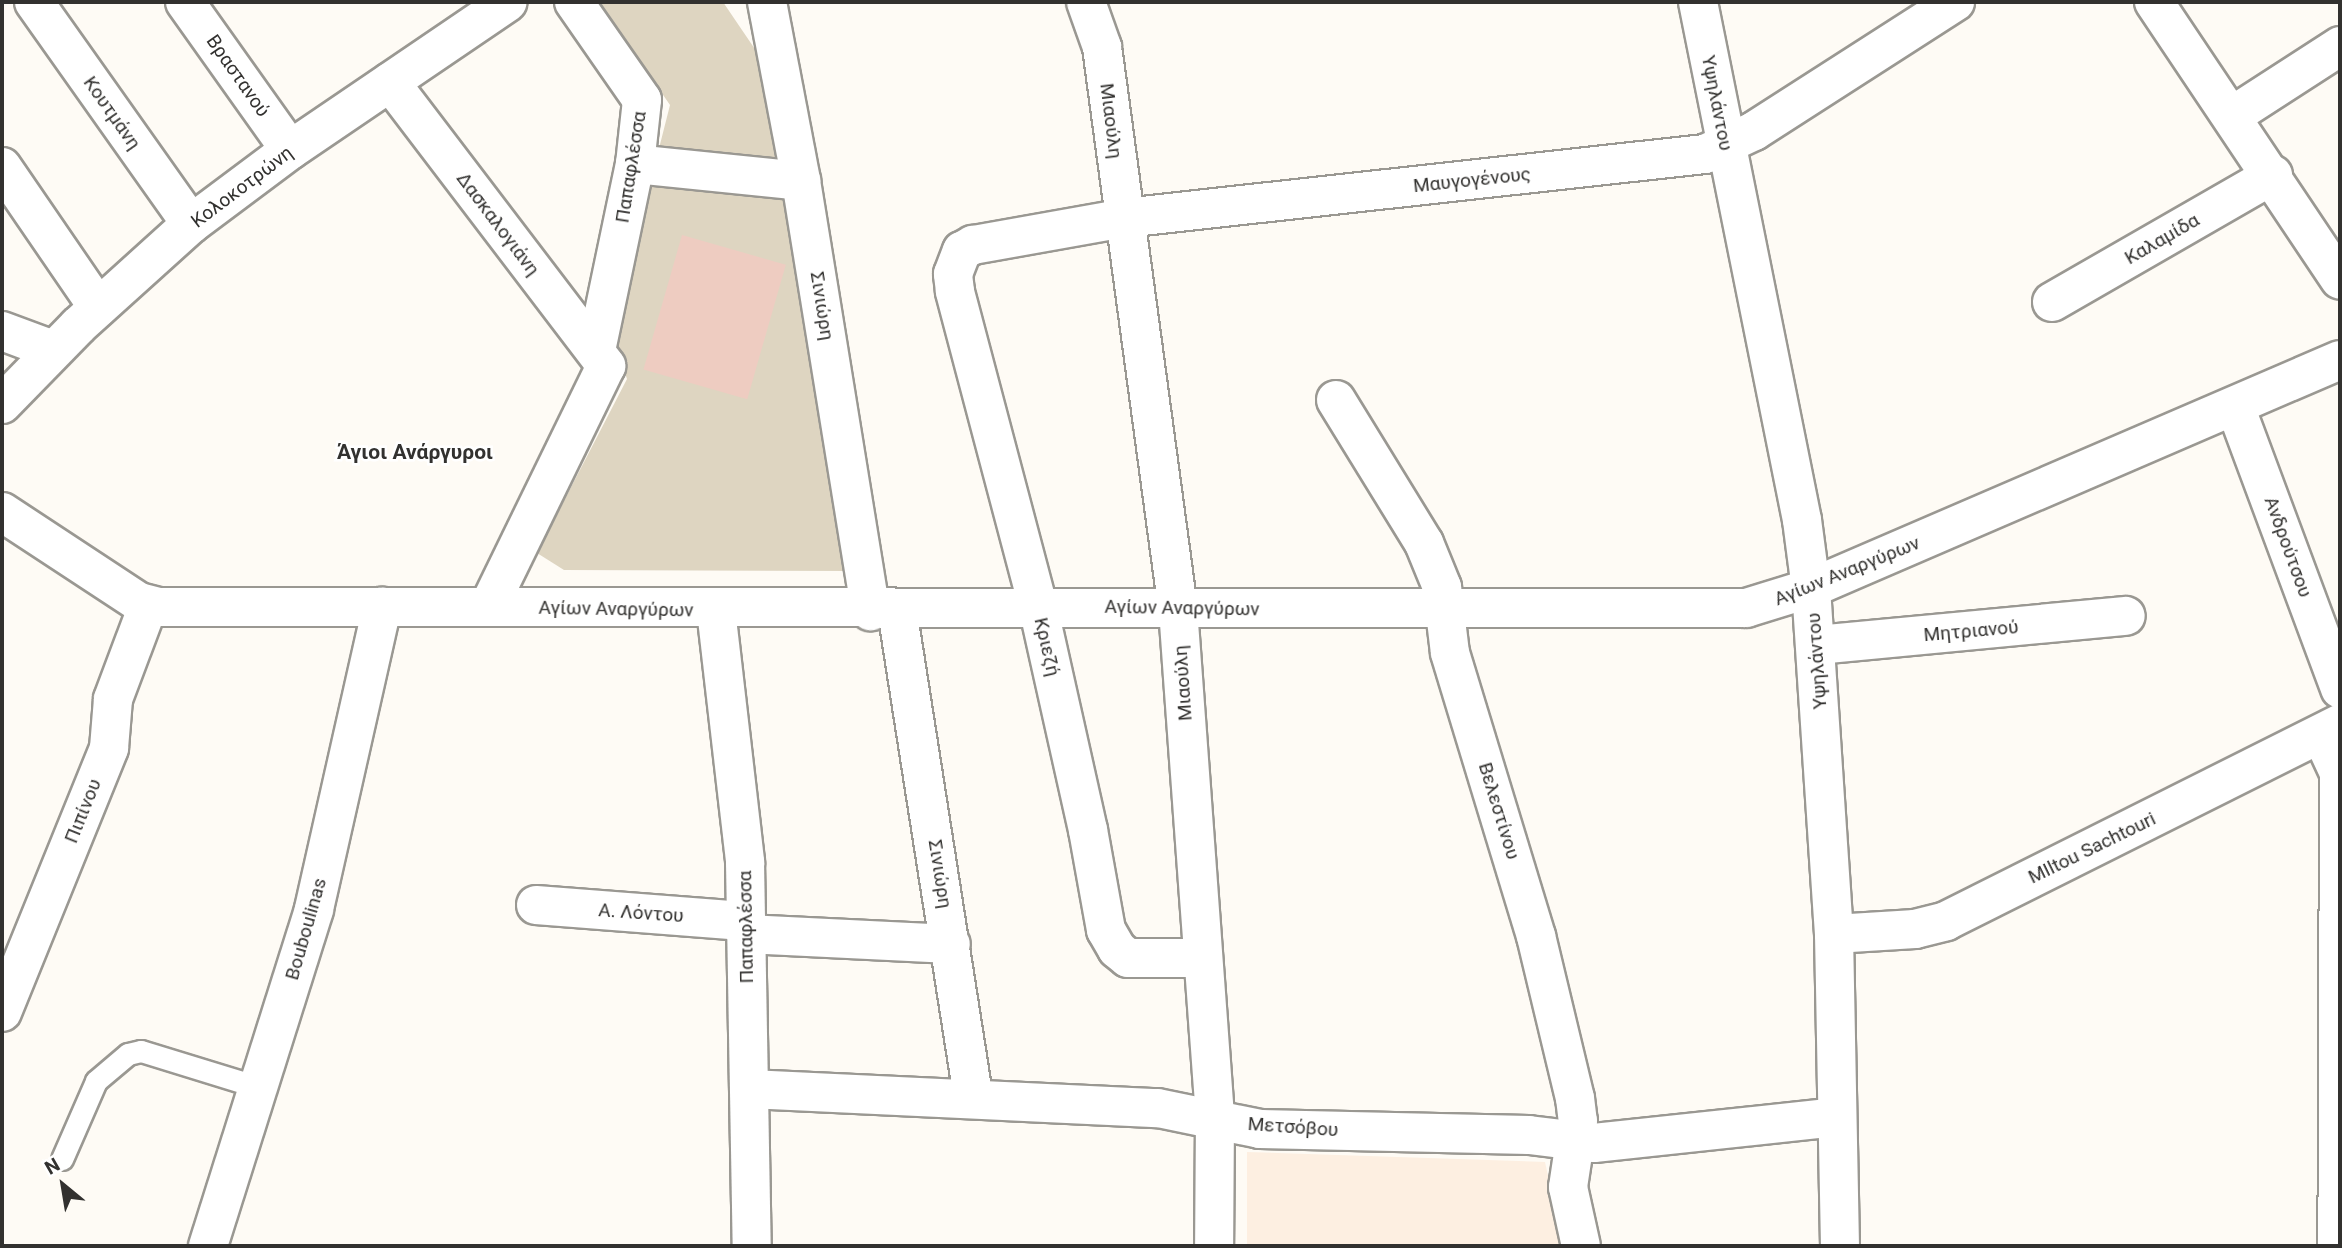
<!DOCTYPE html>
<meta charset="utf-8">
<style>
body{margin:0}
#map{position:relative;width:2342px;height:1248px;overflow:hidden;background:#fefbf5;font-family:Roboto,sans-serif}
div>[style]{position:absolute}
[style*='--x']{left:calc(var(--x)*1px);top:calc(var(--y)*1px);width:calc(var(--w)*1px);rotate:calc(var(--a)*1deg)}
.education>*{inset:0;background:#fdefe1}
.green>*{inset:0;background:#ded5c1}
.building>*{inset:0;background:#eeccc1;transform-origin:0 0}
.roads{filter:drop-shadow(2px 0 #9a9892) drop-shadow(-2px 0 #9a9892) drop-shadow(0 2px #9a9892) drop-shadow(0 -2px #9a9892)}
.lane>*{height:21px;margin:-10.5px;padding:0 10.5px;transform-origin:10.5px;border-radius:10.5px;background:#fff}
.street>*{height:38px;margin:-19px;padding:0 19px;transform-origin:19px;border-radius:19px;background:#fff}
span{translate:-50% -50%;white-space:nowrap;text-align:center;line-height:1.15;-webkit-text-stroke:5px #fff;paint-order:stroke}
.street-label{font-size:19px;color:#32312f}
.neighbourhood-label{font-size:21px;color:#32312f;font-weight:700}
.frame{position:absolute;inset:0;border:4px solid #32312f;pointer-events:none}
.north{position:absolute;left:28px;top:1150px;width:70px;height:70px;-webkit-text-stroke:5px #fff;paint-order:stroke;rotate:330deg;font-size:19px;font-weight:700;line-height:28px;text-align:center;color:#32312f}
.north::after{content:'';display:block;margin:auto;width:24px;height:32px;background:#32312f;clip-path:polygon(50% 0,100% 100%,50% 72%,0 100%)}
</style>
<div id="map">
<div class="education">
<div style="clip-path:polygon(1247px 1152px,1545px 1162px,1563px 1246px,1247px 1246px)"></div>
</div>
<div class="green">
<div style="clip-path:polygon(599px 2px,723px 2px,763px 61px,850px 571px,564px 570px,537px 553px,627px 379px,612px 334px,670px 105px)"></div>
</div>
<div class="building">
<div style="left:682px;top:235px;width:108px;height:140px;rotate:16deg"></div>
</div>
<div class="roads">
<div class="lane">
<div style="--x:62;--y:1159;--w:85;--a:-66.4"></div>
<div style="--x:96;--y:1081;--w:42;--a:-40.2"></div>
<div style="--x:128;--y:1054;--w:13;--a:-13"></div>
<div style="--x:141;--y:1051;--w:122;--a:17.1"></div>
</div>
<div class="street">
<div style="--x:34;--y:2;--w:272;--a:54.7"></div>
<div style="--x:185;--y:2;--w:181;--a:54.6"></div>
<div style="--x:574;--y:2;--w:119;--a:55.2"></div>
<div style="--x:642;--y:100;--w:64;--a:96.2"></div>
<div style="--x:635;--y:164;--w:191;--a:101.8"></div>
<div style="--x:767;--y:2;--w:182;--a:79.2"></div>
<div style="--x:801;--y:181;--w:436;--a:80.8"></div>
<div style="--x:1086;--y:2;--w:48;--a:70.4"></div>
<div style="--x:1102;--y:47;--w:567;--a:82.3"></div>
<div style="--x:1178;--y:609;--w:509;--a:85.83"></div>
<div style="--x:1215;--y:1117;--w:129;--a:90.4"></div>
<div style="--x:1698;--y:2;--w:528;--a:78.65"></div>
<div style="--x:1802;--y:520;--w:69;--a:82.5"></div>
<div style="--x:1811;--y:588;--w:347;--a:86.2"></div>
<div style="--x:1834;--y:934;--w:312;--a:88.9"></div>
<div style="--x:2154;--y:2;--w:334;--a:56.2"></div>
<div style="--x:390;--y:82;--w:357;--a:52.7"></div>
<div style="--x:606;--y:366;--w:267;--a:116"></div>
<div style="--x:2232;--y:116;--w:129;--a:-32.9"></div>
<div style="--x:635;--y:164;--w:167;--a:5.8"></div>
<div style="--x:2;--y:167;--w:170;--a:55.6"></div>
<div style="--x:2052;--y:302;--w:255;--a:-29.9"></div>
<div style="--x:2;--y:331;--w:54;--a:20.4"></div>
<div style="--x:1336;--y:400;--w:168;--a:58.4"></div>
<div style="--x:1424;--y:543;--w:48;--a:67.8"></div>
<div style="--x:1442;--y:587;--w:66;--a:83.1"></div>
<div style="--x:1450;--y:653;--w:296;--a:73.1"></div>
<div style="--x:1536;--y:936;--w:167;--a:76.5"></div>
<div style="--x:1575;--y:1098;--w:23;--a:83"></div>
<div style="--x:1578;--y:1121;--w:67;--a:98.6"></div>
<div style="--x:1568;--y:1187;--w:60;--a:77.6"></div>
<div style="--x:2;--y:404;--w:109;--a:-45.7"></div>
<div style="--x:78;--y:326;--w:152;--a:-42.1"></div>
<div style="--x:191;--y:224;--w:124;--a:-36.8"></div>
<div style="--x:290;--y:150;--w:263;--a:-34.2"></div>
<div style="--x:2235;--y:406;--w:302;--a:69.6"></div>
<div style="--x:2;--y:512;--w:164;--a:33.3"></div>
<div style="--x:139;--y:602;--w:21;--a:14"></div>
<div style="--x:159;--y:607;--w:1587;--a:0.04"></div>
<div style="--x:1746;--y:608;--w:68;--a:-17.1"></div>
<div style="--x:1811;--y:588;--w:576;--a:-23.32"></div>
<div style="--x:716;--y:610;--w:254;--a:83.4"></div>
<div style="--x:745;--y:862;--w:384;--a:89"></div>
<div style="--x:897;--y:610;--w:493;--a:81.1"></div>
<div style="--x:1817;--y:645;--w:310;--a:-5.4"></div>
<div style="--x:2321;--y:734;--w:43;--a:65.2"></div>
<div style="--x:2339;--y:773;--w:473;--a:90.2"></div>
<div style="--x:536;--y:905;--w:211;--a:4.4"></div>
<div style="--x:746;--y:934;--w:205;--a:2.8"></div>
<div style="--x:1834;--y:934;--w:81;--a:-3.5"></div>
<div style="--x:1915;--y:929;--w:32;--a:-14"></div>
<div style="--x:1946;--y:921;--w:441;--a:-26.6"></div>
<div style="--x:1200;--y:958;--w:72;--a:180"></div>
<div style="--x:1128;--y:958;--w:14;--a:-141"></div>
<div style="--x:1117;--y:949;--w:22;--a:-120"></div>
<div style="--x:1106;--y:930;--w:102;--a:-100.2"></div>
<div style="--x:1088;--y:830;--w:230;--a:-102.6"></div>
<div style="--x:1038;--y:606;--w:326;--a:-104.8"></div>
<div style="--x:955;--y:291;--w:17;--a:-97"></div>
<div style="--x:953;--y:274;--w:25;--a:-69"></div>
<div style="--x:962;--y:251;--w:13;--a:-29"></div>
<div style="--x:973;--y:245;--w:153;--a:-10.1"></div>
<div style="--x:1124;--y:218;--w:585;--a:-6.29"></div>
<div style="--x:1705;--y:154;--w:54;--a:-25.1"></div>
<div style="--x:1754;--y:131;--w:239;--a:-32.7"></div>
<div style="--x:2;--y:1012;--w:285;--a:-67.9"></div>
<div style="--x:109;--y:748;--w:49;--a:-85.3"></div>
<div style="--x:113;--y:699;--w:99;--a:-69.4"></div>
<div style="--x:749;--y:1089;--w:409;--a:2.7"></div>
<div style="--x:1158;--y:1108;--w:104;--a:11.6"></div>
<div style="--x:1260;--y:1129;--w:269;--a:1.3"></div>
<div style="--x:1529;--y:1135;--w:65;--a:7"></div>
<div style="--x:1594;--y:1143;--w:243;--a:-6.1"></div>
<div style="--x:208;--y:1246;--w:353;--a:-72.5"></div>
<div style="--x:314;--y:909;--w:310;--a:-77.3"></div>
</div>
</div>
<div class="street-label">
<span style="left:238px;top:76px;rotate:55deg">Βραστανού</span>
<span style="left:1717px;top:103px;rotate:79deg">Υψηλάντου</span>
<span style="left:112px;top:113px;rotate:55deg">Κουτμάνη</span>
<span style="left:1111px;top:121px;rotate:83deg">Μιαούλη</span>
<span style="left:631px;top:167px;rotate:-81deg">Παπαφλέσσα</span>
<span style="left:1472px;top:180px;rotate:-6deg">Μαυγογένους</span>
<span style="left:242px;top:187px;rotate:-37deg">Κολοκοτρώνη</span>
<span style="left:498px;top:224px;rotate:53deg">Δασκαλογιάνη</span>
<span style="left:2162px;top:239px;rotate:-30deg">Καλαμίδα</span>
<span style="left:822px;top:306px;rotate:81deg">Σινιώρη</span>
<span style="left:2288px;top:547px;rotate:70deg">Ανδρούτσου</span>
<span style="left:1847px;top:571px;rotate:-22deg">Αγίων Αναργύρων</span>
<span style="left:1182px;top:608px;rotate:1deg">Αγίων Αναργύρων</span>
<span style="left:616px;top:609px;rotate:1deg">Αγίων Αναργύρων</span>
<span style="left:1971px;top:631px;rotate:-5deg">Μητριανού</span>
<span style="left:1047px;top:647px;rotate:77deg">Κριεζή</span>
<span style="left:1817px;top:661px;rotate:-94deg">Υψηλάντου</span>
<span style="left:1183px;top:683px;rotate:-94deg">Μιαούλη</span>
<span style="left:83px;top:811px;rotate:-68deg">Πιπίνου</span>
<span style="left:1499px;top:811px;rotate:73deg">Βελεστίνου</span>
<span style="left:2092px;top:848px;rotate:-26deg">MIltou Sachtouri</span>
<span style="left:940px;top:874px;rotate:81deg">Σινιώρη</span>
<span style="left:641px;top:913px;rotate:4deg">Α. Λόντου</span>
<span style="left:746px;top:927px;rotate:-91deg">Παπαφλέσσα</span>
<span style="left:306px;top:929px;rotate:-74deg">Bouboulinas</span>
<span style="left:1293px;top:1127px;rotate:4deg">Μετσόβου</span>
</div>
<div class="neighbourhood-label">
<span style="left:415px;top:452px">Άγιοι Ανάργυροι</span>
</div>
<div class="frame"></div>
<div class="north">N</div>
</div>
